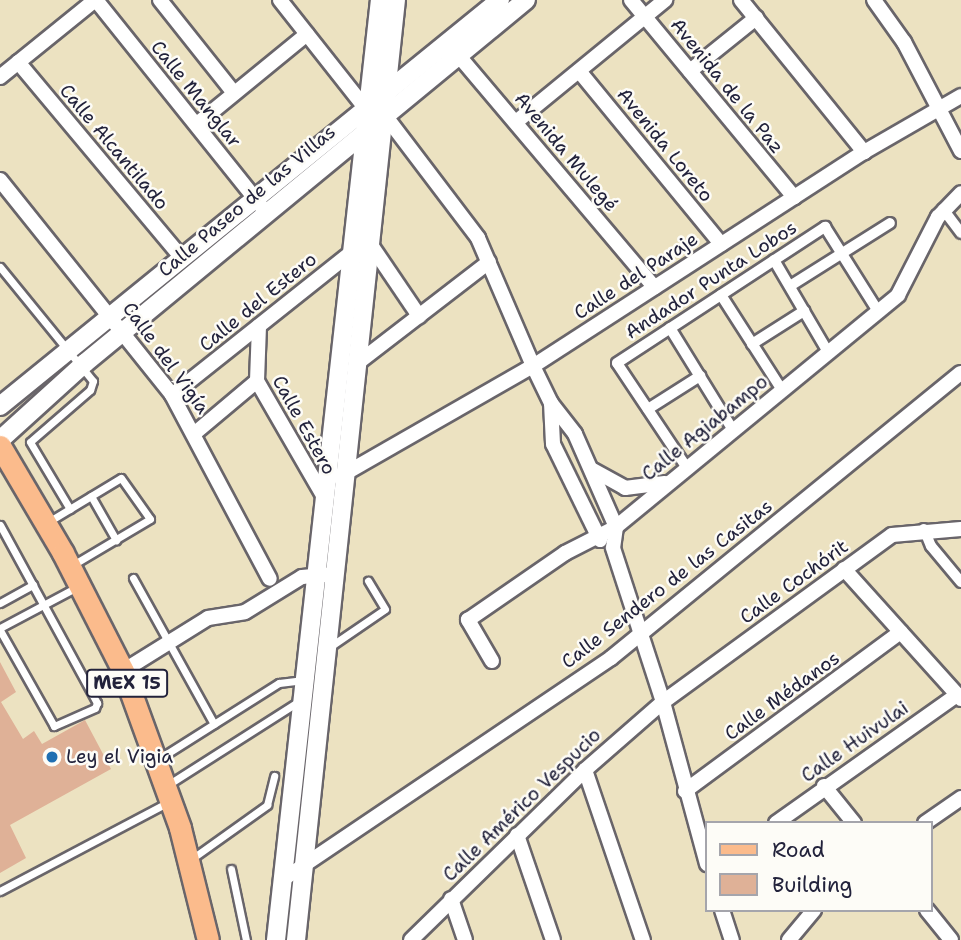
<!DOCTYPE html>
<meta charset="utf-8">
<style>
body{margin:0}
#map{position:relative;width:961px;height:940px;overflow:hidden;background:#ece2c1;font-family:"Shantell Sans",sans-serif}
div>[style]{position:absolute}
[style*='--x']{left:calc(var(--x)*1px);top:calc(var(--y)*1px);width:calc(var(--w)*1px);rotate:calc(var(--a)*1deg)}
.building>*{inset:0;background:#dfb197}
.roads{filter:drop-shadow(2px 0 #69656a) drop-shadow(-2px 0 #69656a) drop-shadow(0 2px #69656a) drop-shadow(0 -2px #69656a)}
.service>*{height:7px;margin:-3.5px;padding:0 3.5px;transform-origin:3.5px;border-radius:3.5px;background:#fff}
.pedestrian>*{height:10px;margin:-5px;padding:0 5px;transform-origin:5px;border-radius:5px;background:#fff}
.minor>*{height:14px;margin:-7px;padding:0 7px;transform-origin:7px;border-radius:7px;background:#fff}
.tertiary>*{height:18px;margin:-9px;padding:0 9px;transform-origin:9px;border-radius:9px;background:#fff}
.primary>*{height:21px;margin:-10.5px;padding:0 10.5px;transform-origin:10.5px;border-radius:10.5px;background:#fbbb8c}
.dots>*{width:19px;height:19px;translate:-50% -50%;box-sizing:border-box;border:4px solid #fdfcf7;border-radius:50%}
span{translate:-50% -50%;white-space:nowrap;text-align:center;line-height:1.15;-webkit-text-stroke:5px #fdfcf7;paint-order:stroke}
.shield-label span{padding:2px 5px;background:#fdfcf7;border:2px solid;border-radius:5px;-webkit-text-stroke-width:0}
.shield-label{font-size:18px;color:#22223b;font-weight:700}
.street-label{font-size:19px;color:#22223b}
.poi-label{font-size:19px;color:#22223b}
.left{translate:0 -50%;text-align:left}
.legend{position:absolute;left:705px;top:821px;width:228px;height:91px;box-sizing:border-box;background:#fdfcf7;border:2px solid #a5a5ac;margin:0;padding:9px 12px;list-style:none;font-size:21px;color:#22223b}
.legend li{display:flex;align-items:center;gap:14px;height:35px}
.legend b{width:35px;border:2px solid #a5a5ac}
</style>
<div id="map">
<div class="building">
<div style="clip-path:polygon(0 662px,16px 692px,1px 702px,23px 739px,34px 731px,42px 744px,85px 720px,111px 769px,10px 825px,26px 858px,0 873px)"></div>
</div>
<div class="roads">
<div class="service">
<div style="--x:0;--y:267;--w:147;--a:50.8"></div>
<div style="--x:93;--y:381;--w:9;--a:108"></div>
<div style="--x:90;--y:390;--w:79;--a:139.1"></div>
<div style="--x:30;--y:442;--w:78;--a:59.2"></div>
<div style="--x:91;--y:496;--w:51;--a:60.4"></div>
<div style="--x:48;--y:522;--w:85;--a:-31.1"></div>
<div style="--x:121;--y:478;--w:50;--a:54.7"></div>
<div style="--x:150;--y:519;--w:92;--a:149.3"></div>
<div style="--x:0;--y:525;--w:203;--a:61.4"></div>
<div style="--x:97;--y:703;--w:5;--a:112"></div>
<div style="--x:95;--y:708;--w:45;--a:156.3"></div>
<div style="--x:54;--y:726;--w:110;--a:-119.4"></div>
<div style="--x:133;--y:578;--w:167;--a:61"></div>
<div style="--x:0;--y:603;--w:38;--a:-29"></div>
<div style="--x:0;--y:628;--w:87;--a:-28"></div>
<div style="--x:331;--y:646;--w:65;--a:-34.4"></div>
<div style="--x:385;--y:609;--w:33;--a:-121"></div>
<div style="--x:157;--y:760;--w:144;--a:-32.3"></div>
<div style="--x:279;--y:683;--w:25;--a:-7"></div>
<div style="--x:166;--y:786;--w:160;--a:-32.5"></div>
<div style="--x:190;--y:860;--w:95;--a:-35.5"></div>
<div style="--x:267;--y:805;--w:30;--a:-76"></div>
<div style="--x:231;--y:869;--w:73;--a:78.1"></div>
<div style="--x:0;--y:891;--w:189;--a:-27.8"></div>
</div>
<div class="pedestrian">
<div style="--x:943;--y:209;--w:30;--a:53"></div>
<div style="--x:774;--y:260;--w:107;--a:59.6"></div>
<div style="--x:790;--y:286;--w:118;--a:-32.2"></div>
<div style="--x:721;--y:295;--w:113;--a:57.3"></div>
<div style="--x:670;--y:328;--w:120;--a:58.3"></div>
<div style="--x:752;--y:344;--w:62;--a:-32.4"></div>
<div style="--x:648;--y:409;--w:62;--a:-32.4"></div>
<div style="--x:687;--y:468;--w:126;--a:-123.7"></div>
<div style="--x:617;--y:363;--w:249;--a:-33.2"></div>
<div style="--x:825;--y:227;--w:99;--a:57.8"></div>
<div style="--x:924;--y:529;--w:18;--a:68"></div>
<div style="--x:931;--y:546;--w:47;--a:50.2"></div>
</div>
<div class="minor">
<div style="--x:96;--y:0;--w:264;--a:51.3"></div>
<div style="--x:160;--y:0;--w:119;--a:51.5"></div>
<div style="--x:280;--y:0;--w:139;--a:51.7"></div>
<div style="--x:631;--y:0;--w:256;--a:50.4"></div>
<div style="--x:741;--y:0;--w:196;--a:51"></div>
<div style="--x:874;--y:0;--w:52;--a:54.5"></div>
<div style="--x:904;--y:42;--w:123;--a:62.4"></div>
<div style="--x:453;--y:49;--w:312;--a:49.8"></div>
<div style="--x:18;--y:62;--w:254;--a:50.1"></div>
<div style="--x:579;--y:71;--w:224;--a:50.6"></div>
<div style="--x:690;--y:71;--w:85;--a:-38.8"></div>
<div style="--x:0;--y:77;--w:122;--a:-39"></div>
<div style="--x:384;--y:114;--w:156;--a:52.8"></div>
<div style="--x:478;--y:238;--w:139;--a:66.7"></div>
<div style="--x:533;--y:366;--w:41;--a:64.1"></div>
<div style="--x:551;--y:403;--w:39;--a:52"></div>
<div style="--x:575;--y:434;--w:102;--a:66.2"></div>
<div style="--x:616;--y:527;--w:21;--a:98"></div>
<div style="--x:613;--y:548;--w:162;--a:72"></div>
<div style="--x:663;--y:702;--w:168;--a:74.8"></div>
<div style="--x:516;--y:122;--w:193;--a:-39.3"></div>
<div style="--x:197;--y:124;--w:142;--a:-39.3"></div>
<div style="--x:0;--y:180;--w:275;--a:51.3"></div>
<div style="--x:172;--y:395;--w:208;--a:62"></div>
<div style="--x:259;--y:326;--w:55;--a:92.1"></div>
<div style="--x:257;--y:381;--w:136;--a:60"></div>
<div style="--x:359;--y:362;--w:164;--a:-37.6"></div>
<div style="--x:172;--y:395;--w:233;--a:-38.5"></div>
<div style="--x:354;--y:250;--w:18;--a:-16"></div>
<div style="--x:371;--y:245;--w:86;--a:55.9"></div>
<div style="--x:551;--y:403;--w:41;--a:87.2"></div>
<div style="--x:553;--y:444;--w:107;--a:63.9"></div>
<div style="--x:195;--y:433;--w:81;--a:-40"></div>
<div style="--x:593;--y:470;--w:37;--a:29"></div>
<div style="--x:625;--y:488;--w:40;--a:-7.1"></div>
<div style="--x:339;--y:477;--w:224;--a:-29.8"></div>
<div style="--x:533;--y:366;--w:394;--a:-32.9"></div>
<div style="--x:864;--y:152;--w:112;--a:-30"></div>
<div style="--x:844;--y:569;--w:175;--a:48"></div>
<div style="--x:492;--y:661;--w:48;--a:-120.3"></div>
<div style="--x:468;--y:620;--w:118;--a:-34.6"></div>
<div style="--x:565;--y:553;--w:57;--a:-27"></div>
<div style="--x:616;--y:527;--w:365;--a:-39.4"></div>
<div style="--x:898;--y:295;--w:88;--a:-62.9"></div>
<div style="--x:938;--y:217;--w:33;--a:-46"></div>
<div style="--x:123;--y:671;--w:100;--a:-31.9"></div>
<div style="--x:208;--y:618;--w:37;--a:-9"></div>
<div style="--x:245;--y:612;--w:67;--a:-31.6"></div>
<div style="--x:302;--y:577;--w:25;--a:-5"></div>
<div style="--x:585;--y:770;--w:180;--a:71.2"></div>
<div style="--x:824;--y:786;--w:48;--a:51"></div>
<div style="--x:685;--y:791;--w:268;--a:-36.4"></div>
<div style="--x:776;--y:823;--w:222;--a:-35.3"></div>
<div style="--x:925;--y:823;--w:44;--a:-34.8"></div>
<div style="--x:517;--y:835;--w:111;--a:71.1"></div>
<div style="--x:282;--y:880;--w:397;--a:-34"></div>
<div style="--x:611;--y:658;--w:451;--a:-39.2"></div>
<div style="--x:451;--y:899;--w:43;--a:71.1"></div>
<div style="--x:722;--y:910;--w:32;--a:72"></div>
<div style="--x:927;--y:910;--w:38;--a:51"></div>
<div style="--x:411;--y:940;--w:243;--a:-44.3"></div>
<div style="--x:585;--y:770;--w:103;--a:-41.1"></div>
<div style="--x:663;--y:702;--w:283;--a:-36.1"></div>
<div style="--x:892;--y:535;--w:69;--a:-5"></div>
<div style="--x:789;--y:940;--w:39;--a:-50"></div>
</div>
<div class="tertiary">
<div style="--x:0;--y:406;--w:644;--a:-39.08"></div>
<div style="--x:0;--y:440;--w:115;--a:-42.2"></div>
<div style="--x:85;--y:363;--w:571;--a:-39.46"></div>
<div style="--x:276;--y:940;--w:946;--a:-83.69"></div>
<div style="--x:296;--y:940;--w:945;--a:-83.93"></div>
</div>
<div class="primary">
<div style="--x:0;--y:446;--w:124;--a:59.5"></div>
<div style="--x:63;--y:553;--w:132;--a:63"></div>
<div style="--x:123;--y:671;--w:167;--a:70"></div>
<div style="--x:180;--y:828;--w:115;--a:76"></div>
</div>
</div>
<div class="dots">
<div style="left:52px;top:757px;background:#1f6fb2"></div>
</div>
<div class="shield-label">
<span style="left:127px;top:683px">MEX 15</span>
</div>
<div class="street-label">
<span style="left:727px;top:86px;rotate:51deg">Avenida de la Paz</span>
<span style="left:196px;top:94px;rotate:51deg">Calle Manglar</span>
<span style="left:665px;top:145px;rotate:51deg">Avenida Loreto</span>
<span style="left:114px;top:147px;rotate:50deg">Calle Alcantilado</span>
<span style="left:566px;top:152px;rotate:50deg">Avenida Mulegé</span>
<span style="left:247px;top:201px;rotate:-40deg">Calle Paseo de las Villas</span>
<span style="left:636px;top:276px;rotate:-33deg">Calle del Paraje</span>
<span style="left:711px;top:280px;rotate:-33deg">Andador Punta Lobos</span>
<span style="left:258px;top:302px;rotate:-39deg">Calle del Estero</span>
<span style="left:166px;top:358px;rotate:54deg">Calle del Vigía</span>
<span style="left:304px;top:425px;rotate:61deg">Calle Estero</span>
<span style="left:705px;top:428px;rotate:-39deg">Calle Agiabampo</span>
<span style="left:794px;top:582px;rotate:-36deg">Calle Cochórit</span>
<span style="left:667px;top:584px;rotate:-38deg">Calle Sendero de las Casitas</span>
<span style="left:782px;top:696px;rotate:-36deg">Calle Médanos</span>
<span style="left:855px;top:742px;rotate:-35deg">Calle Huivulai</span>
<span style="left:522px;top:805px;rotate:-44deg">Calle Américo Vespucio</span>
</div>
<div class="poi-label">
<span class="left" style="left:66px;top:757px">Ley el Vigia</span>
</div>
<ul class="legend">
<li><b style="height:9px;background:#fbbb8c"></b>Road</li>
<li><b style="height:19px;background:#dfb197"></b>Building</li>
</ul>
</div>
